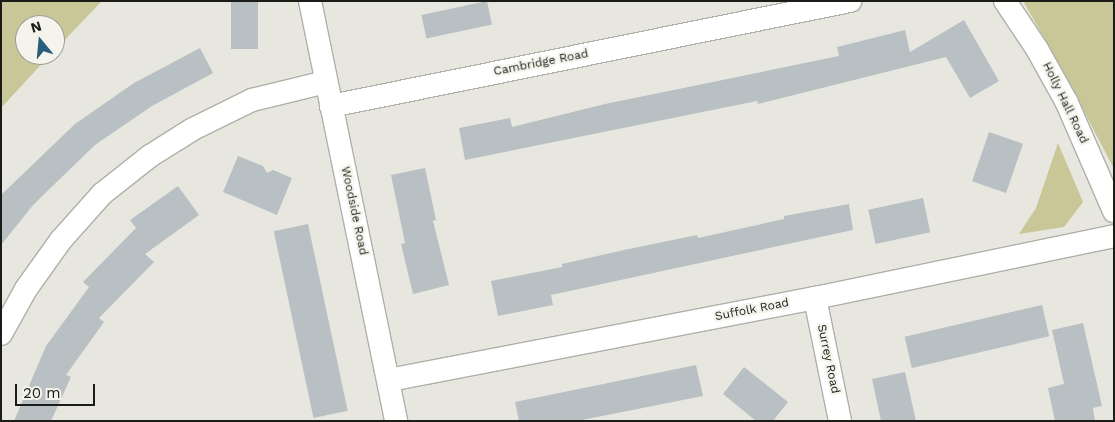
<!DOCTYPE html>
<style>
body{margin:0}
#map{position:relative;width:1115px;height:422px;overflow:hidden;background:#e7e7df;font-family:"Work Sans",sans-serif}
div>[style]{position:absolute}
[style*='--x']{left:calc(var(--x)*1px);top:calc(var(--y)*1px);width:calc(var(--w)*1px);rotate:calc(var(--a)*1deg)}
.green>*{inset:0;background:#c9c798}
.building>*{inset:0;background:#b8c0c4;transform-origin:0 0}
.roads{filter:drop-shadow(1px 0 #b0b0a9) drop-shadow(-1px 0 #b0b0a9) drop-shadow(0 1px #b0b0a9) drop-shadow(0 -1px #b0b0a9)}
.street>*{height:22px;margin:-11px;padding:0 11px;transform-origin:11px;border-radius:11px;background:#fff}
span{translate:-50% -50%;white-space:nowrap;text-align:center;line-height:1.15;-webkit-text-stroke:4.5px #f4f4ec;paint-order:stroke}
.street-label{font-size:12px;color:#1b1b18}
.frame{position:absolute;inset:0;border:2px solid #1b1b18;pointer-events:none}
.north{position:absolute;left:15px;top:15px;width:50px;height:50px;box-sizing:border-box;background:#f4f4ec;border:1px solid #9d9d97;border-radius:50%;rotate:343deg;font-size:14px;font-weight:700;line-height:20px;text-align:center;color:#1b1b18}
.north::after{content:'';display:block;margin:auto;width:18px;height:22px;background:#275e79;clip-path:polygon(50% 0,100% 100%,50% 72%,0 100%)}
.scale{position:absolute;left:15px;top:384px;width:80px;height:22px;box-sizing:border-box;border:2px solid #1b1b18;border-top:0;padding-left:6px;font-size:15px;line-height:18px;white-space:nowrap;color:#1b1b18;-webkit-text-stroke:4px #f4f4ec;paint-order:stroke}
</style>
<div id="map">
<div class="green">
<div style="clip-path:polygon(1px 1px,102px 1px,55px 50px,55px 25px,25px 25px,25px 55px,50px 55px,1px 108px)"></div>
<div style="clip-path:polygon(1023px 1px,1114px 1px,1114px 169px,1063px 71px)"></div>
<div style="clip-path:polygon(1058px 143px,1083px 202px,1064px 227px,1019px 234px,1036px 208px)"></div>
</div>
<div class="building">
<div style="left:231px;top:1px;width:27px;height:48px"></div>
<div style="left:487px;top:1px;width:24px;height:67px;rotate:78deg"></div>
<div style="clip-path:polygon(964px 20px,999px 81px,970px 98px,946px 57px,758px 104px,757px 101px,465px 160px,459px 128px,510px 118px,512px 127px,605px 104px,839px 56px,837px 47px,905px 30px,910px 52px)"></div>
<div style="clip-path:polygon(200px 48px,213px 73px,152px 106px,95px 145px,34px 204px,1px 245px,1px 195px,75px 124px,134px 83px)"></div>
<div style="left:989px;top:132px;width:36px;height:52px;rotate:19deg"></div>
<div style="clip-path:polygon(238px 156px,263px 166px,267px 173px,273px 170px,292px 178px,277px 215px,223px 192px)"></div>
<div style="clip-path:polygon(425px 168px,436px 220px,433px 221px,449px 285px,413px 294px,401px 244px,405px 243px,391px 175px)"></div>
<div style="clip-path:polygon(178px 186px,199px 215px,145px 254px,154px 262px,99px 318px,104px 322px,66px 375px,71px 377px,51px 421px,14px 421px,46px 346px,89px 287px,83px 282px,136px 228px,130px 220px)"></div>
<div style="left:923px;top:198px;width:35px;height:56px;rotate:78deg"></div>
<div style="clip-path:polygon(849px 204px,853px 230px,551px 295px,553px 305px,498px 316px,491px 281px,562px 267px,562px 264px,624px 250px,697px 235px,698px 238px,784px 219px,784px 216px)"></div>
<div style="left:308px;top:224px;width:191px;height:35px;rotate:78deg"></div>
<div style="left:1042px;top:305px;width:32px;height:141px;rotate:77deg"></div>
<div style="clip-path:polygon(1083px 323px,1102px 406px,1093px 408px,1095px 421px,1055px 421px,1048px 388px,1064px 384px,1052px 330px)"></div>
<div style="clip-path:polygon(696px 365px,703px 396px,577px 421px,519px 421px,515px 402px)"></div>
<div style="clip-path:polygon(744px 367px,788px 402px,773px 421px,756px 421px,723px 394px)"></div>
<div style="clip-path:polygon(905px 372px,916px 421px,881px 421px,872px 379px)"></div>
</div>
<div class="roads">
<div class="street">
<div style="--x:310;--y:1;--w:429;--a:78.4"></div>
<div style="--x:1005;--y:1;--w:58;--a:56.3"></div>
<div style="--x:1037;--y:49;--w:62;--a:60.9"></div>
<div style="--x:1067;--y:103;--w:118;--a:66.5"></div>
<div style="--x:331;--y:106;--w:530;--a:-11.44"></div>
<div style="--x:815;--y:298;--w:126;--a:78.5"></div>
<div style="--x:1;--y:334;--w:51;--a:-60.9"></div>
<div style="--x:26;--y:289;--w:60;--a:-54.5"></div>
<div style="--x:61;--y:240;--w:62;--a:-48.3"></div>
<div style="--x:102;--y:194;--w:61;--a:-38.4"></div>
<div style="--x:150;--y:156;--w:51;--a:-32.1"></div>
<div style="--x:193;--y:129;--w:66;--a:-26.2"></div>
<div style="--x:252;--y:100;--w:76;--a:-13.7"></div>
<div style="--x:389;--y:380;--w:434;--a:-10.9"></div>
<div style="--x:815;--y:298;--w:305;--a:-11.7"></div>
</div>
</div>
<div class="street-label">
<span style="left:541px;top:63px;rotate:-11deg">Cambridge Road</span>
<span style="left:1065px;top:103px;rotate:64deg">Holly Hall Road</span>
<span style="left:354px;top:211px;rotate:78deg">Woodside Road</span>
<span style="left:752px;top:310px;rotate:-11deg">Suffolk Road</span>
<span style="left:828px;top:359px;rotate:78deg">Surrey Road</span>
</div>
<div class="frame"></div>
<div class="north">N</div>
<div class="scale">20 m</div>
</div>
